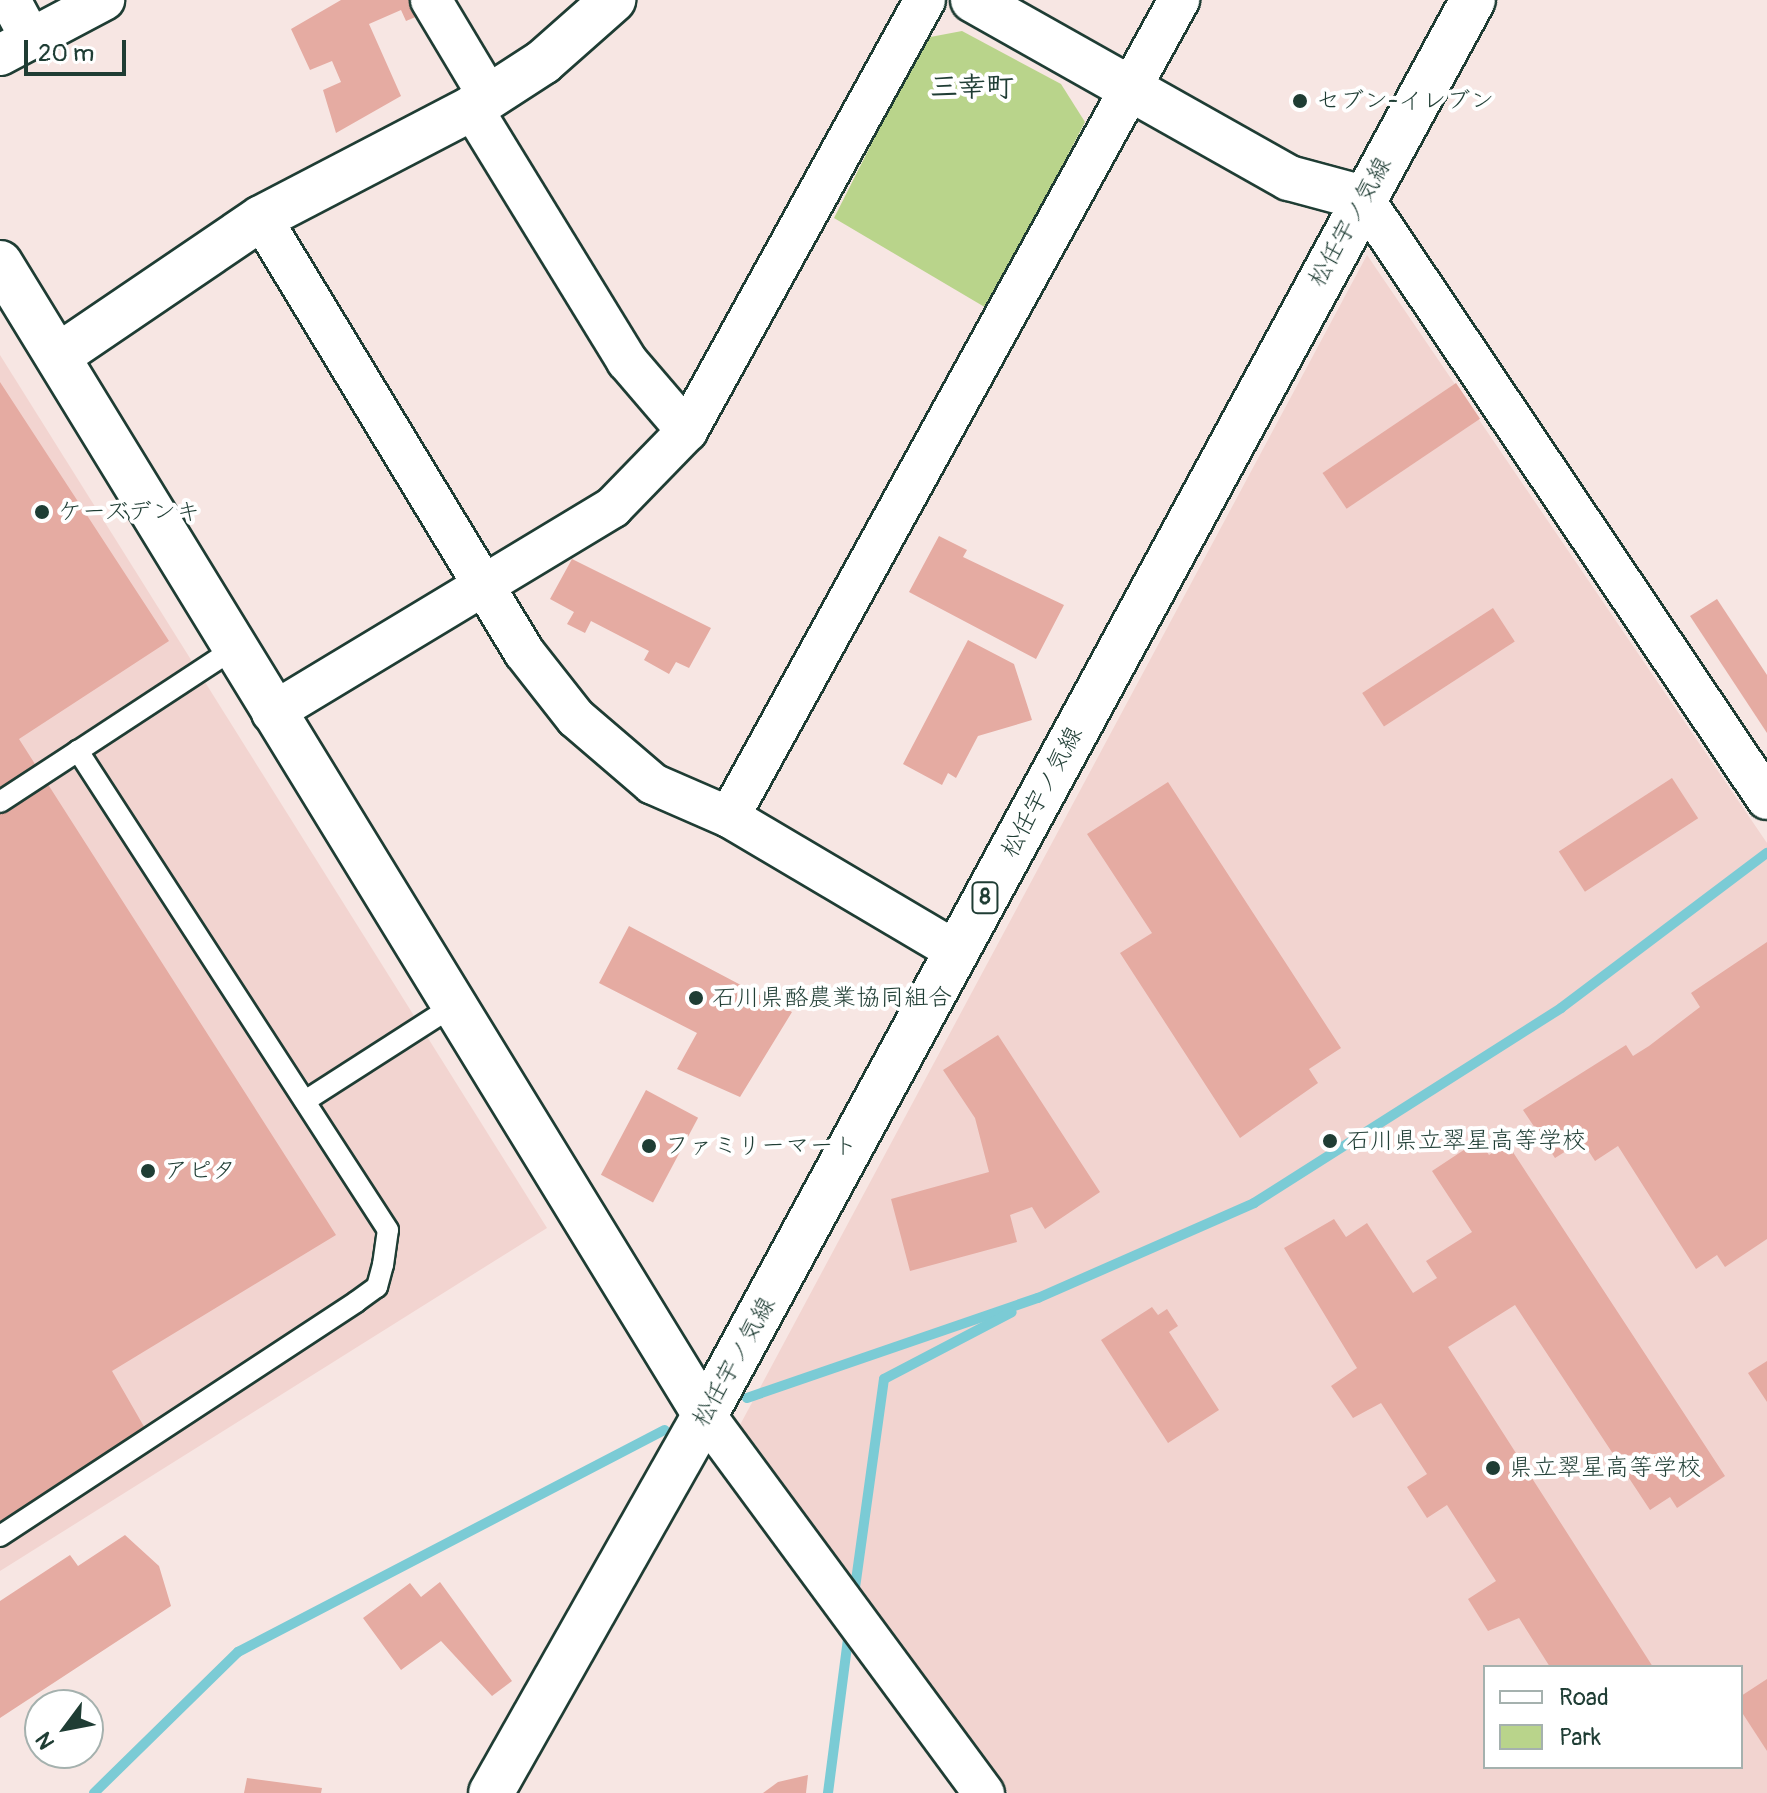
<!DOCTYPE html>
<meta charset="utf-8">
<style>
body{margin:0}
#map{position:relative;width:1767px;height:1793px;overflow:hidden;background:#f7e6e3;font-family:Pangolin,"Klee One",sans-serif}
div>[style]{position:absolute}
[style*='--x']{left:calc(var(--x)*1px);top:calc(var(--y)*1px);width:calc(var(--w)*1px);rotate:calc(var(--a)*1deg)}
.built>*{inset:0;background:#f2d4d0}
.green>*{inset:0;background:#b9d48b}
.stream>*{height:10px;margin:-5px;padding:0 5px;transform-origin:5px;border-radius:5px;background:#7bcbd5}
.building>*{inset:0;background:#e5aba2;transform-origin:0 0}
.roads{filter:drop-shadow(2px 0 #1f3d34) drop-shadow(-2px 0 #1f3d34) drop-shadow(0 2px #1f3d34) drop-shadow(0 -2px #1f3d34)}
.lane>*{height:20px;margin:-10px;padding:0 10px;transform-origin:10px;border-radius:10px;background:#fff}
.street>*{height:40px;margin:-20px;padding:0 20px;transform-origin:20px;border-radius:20px;background:#fff}
.secondary>*{height:44px;margin:-22px;padding:0 22px;transform-origin:22px;border-radius:22px;background:#fff}
.primary>*{height:44px;margin:-22px;padding:0 22px;transform-origin:22px;border-radius:22px;background:#fff}
.dots>*{width:22px;height:22px;translate:-50% -50%;box-sizing:border-box;border:4px solid #fff;border-radius:50%}
span{translate:-50% -50%;white-space:nowrap;text-align:center;line-height:1.15;-webkit-text-stroke:8px #fff;paint-order:stroke}
.shield-label span{padding:2px 6px;background:#fff;border:2px solid;border-radius:6px;-webkit-text-stroke-width:0}
.shield-label{font-size:22px;color:#1f3d34;font-weight:700}
.poi-label{font-size:24px;color:#1f3d34}
.left{translate:0 -50%;text-align:left}
.street-label{font-size:24px;color:#1f3d34}
.quarter-label{font-size:28px;color:#1f3d34;font-weight:700}
.legend{position:absolute;left:1483px;top:1665px;width:260px;height:104px;box-sizing:border-box;background:#fff;border:2px solid #a5b1ae;margin:0;padding:10px 14px;list-style:none;font-size:24px;color:#1f3d34}
.legend li{display:flex;align-items:center;gap:16px;height:40px}
.legend b{width:40px;border:2px solid #a5b1ae}
.north{position:absolute;left:24px;top:1689px;width:80px;height:80px;box-sizing:border-box;background:#fff;border:2px solid #a5b1ae;border-radius:50%;rotate:238deg;font-size:22px;font-weight:700;line-height:32px;text-align:center;color:#1f3d34}
.north::after{content:'';display:block;margin:auto;width:28px;height:36px;background:#1f3d34;clip-path:polygon(50% 0,100% 100%,50% 72%,0 100%)}
.scale{position:absolute;left:24px;top:40px;width:102px;height:36px;box-sizing:border-box;border:4px solid #1f3d34;border-top:0;padding-left:10px;font-size:24px;line-height:28px;white-space:nowrap;color:#1f3d34;-webkit-text-stroke:6px #fff;paint-order:stroke}
</style>
<div id="map">
<div class="built">
<div style="clip-path:polygon(evenodd,1367px 255px,1767px 843px,1767px 1793px,1008px 1793px,733px 1438px,1367px 255px,1485px 1667px,1741px 1667px,1741px 1767px,1485px 1767px,1485px 1667px)"></div>
<div style="clip-path:polygon(0 355px,547px 1228px,0 1571px)"></div>
</div>
<div class="green">
<div style="clip-path:polygon(962px 31px,1061px 84px,1085px 122px,988px 309px,834px 218px,925px 38px)"></div>
</div>
<div class="stream">
<div style="--x:747;--y:1398;--w:308;--a:-19"></div>
<div style="--x:1038;--y:1298;--w:236;--a:-23.7"></div>
<div style="--x:1254;--y:1203;--w:364;--a:-32.4"></div>
<div style="--x:1561;--y:1008;--w:258;--a:-37"></div>
<div style="--x:854;--y:1595;--w:218;--a:-82.1"></div>
<div style="--x:884;--y:1379;--w:144;--a:-27.6"></div>
<div style="--x:94;--y:1793;--w:202;--a:-44.4"></div>
<div style="--x:238;--y:1652;--w:481;--a:-27.5"></div>
<div style="--x:828;--y:1793;--w:163;--a:-82.6"></div>
</div>
<div class="building">
<div style="clip-path:polygon(341px 0,412px 0,418px 16px,406px 21px,401px 10px,369px 24px,401px 96px,336px 133px,323px 90px,341px 82px,332px 61px,310px 70px,291px 29px)"></div>
<div style="clip-path:polygon(0 382px,169px 641px,19px 739px,336px 1235px,112px 1371px,154px 1444px,0 1541px)"></div>
<div style="left:1456px;top:383px;width:43px;height:161px;rotate:56deg"></div>
<div style="clip-path:polygon(939px 536px,967px 550px,963px 557px,1064px 605px,1036px 659px,909px 592px)"></div>
<div style="clip-path:polygon(572px 559px,711px 628px,689px 668px,676px 662px,669px 674px,644px 660px,649px 651px,591px 621px,585px 633px,567px 624px,574px 612px,550px 599px)"></div>
<div style="clip-path:polygon(1717px 599px,1767px 675px,1767px 733px,1690px 616px)"></div>
<div style="left:1493px;top:608px;width:40px;height:156px;rotate:57deg"></div>
<div style="clip-path:polygon(968px 640px,1014px 664px,1032px 720px,978px 736px,956px 778px,948px 773px,942px 785px,903px 764px)"></div>
<div style="left:1672px;top:778px;width:48px;height:135px;rotate:57deg"></div>
<div style="clip-path:polygon(1168px 782px,1341px 1048px,1309px 1069px,1318px 1083px,1240px 1138px,1120px 953px,1152px 933px,1087px 834px)"></div>
<div style="clip-path:polygon(629px 926px,792px 1012px,740px 1097px,677px 1069px,697px 1033px,599px 983px)"></div>
<div style="clip-path:polygon(1767px 942px,1767px 1239px,1725px 1267px,1717px 1255px,1696px 1269px,1618px 1146px,1595px 1161px,1582px 1141px,1555px 1158px,1523px 1110px,1626px 1045px,1633px 1056px,1649px 1046px,1700px 1007px,1691px 993px)"></div>
<div style="clip-path:polygon(998px 1035px,1100px 1192px,1045px 1229px,1032px 1207px,1010px 1215px,1017px 1242px,910px 1271px,891px 1199px,989px 1172px,975px 1118px,943px 1070px)"></div>
<div style="left:646px;top:1090px;width:59px;height:96px;rotate:28deg"></div>
<div style="clip-path:polygon(1479px 1140px,1489px 1155px,1507px 1143px,1725px 1476px,1677px 1508px,1670px 1497px,1650px 1510px,1515px 1305px,1448px 1347px,1653px 1667px,1550px 1667px,1519px 1618px,1488px 1631px,1468px 1599px,1496px 1581px,1447px 1505px,1427px 1518px,1407px 1487px,1427px 1474px,1381px 1403px,1353px 1418px,1331px 1386px,1357px 1368px,1284px 1248px,1334px 1219px,1346px 1237px,1367px 1223px,1413px 1293px,1437px 1278px,1426px 1261px,1472px 1232px,1432px 1171px)"></div>
<div style="clip-path:polygon(1152px 1307px,1158px 1315px,1167px 1309px,1178px 1326px,1169px 1332px,1219px 1410px,1168px 1443px,1101px 1340px)"></div>
<div style="clip-path:polygon(1767px 1361px,1767px 1402px,1748px 1373px)"></div>
<div style="clip-path:polygon(125px 1535px,159px 1566px,171px 1606px,0 1718px,0 1601px,70px 1555px,78px 1566px)"></div>
<div style="clip-path:polygon(440px 1582px,512px 1681px,492px 1696px,441px 1641px,401px 1670px,363px 1618px,410px 1583px,421px 1597px)"></div>
<div style="clip-path:polygon(1767px 1679px,1767px 1751px,1741px 1711px,1741px 1696px)"></div>
<div style="clip-path:polygon(808px 1775px,806px 1793px,763px 1793px,778px 1782px)"></div>
<div style="clip-path:polygon(247px 1778px,322px 1788px,321px 1793px,244px 1793px)"></div>
</div>
<div class="roads">
<div class="lane">
<div style="--x:0;--y:802;--w:93;--a:-33.2"></div>
<div style="--x:305;--y:1101;--w:176;--a:-32.7"></div>
<div style="--x:0;--y:1536;--w:426;--a:-33.3"></div>
<div style="--x:356;--y:1302;--w:26;--a:-36"></div>
<div style="--x:377;--y:1287;--w:23;--a:-75"></div>
<div style="--x:383;--y:1265;--w:35;--a:-82"></div>
<div style="--x:388;--y:1230;--w:571;--a:-122.91"></div>
<div style="--x:78;--y:751;--w:188;--a:-33.3"></div>
</div>
<div class="street">
<div style="--x:10;--y:0;--w:44;--a:61.7"></div>
<div style="--x:431;--y:0;--w:113;--a:59.1"></div>
<div style="--x:0;--y:55;--w:118;--a:-27.9"></div>
<div style="--x:472;--y:108;--w:297;--a:58.5"></div>
<div style="--x:627;--y:361;--w:92;--a:49.4"></div>
<div style="--x:1363;--y:198;--w:724;--a:56.09"></div>
<div style="--x:261;--y:218;--w:507;--a:58.78"></div>
<div style="--x:524;--y:652;--w:84;--a:51.8"></div>
<div style="--x:576;--y:718;--w:101;--a:40.6"></div>
<div style="--x:653;--y:784;--w:83;--a:23.5"></div>
<div style="--x:729;--y:817;--w:933;--a:-61.15"></div>
<div style="--x:272;--y:713;--w:398;--a:-31.1"></div>
<div style="--x:613;--y:507;--w:106;--a:-45.8"></div>
<div style="--x:687;--y:431;--w:492;--a:-61.1"></div>
<div style="--x:729;--y:817;--w:264;--a:30.6"></div>
<div style="--x:705;--y:1415;--w:470;--a:53.6"></div>
</div>
<div class="secondary">
<div style="--x:973;--y:0;--w:363;--a:29.4"></div>
<div style="--x:1289;--y:178;--w:77;--a:15.1"></div>
<div style="--x:0;--y:263;--w:1351;--a:58.53"></div>
<div style="--x:61;--y:354;--w:242;--a:-34.2"></div>
<div style="--x:261;--y:218;--w:238;--a:-27.5"></div>
<div style="--x:472;--y:108;--w:85;--a:-32.9"></div>
<div style="--x:543;--y:62;--w:94;--a:-41.5"></div>
</div>
<div class="primary">
<div style="--x:491;--y:1793;--w:434;--a:-60.5"></div>
<div style="--x:705;--y:1415;--w:1610;--a:-61.51"></div>
</div>
</div>
<div class="dots">
<div style="left:1300px;top:101px;background:#1f3d34"></div>
<div style="left:42px;top:512px;background:#1f3d34"></div>
<div style="left:696px;top:998px;background:#1f3d34"></div>
<div style="left:1330px;top:1141px;background:#1f3d34"></div>
<div style="left:649px;top:1146px;background:#1f3d34"></div>
<div style="left:148px;top:1171px;background:#1f3d34"></div>
<div style="left:1493px;top:1468px;background:#1f3d34"></div>
</div>
<div class="shield-label">
<span style="left:985px;top:898px">8</span>
</div>
<div class="poi-label">
<span class="left" style="left:1316px;top:101px">セブン-イレブン</span>
<span class="left" style="left:58px;top:512px">ケーズデンキ</span>
<span class="left" style="left:712px;top:998px">石川県酪農業協同組合</span>
<span class="left" style="left:1346px;top:1141px">石川県立翠星高等学校</span>
<span class="left" style="left:665px;top:1146px">ファミリーマート</span>
<span class="left" style="left:164px;top:1171px">アピタ</span>
<span class="left" style="left:1509px;top:1468px">県立翠星高等学校</span>
</div>
<div class="street-label">
<span style="left:1350px;top:222px;rotate:-61deg">松任宇ノ気線</span>
<span style="left:1042px;top:792px;rotate:-62deg">松任宇ノ気線</span>
<span style="left:734px;top:1362px;rotate:-61deg">松任宇ノ気線</span>
</div>
<div class="quarter-label">
<span style="left:972px;top:88px">三幸町</span>
</div>
<ul class="legend">
<li><b style="height:10px;background:#fff"></b>Road</li>
<li><b style="height:22px;background:#b9d48b"></b>Park</li>
</ul>
<div class="north">N</div>
<div class="scale">20 m</div>
</div>
